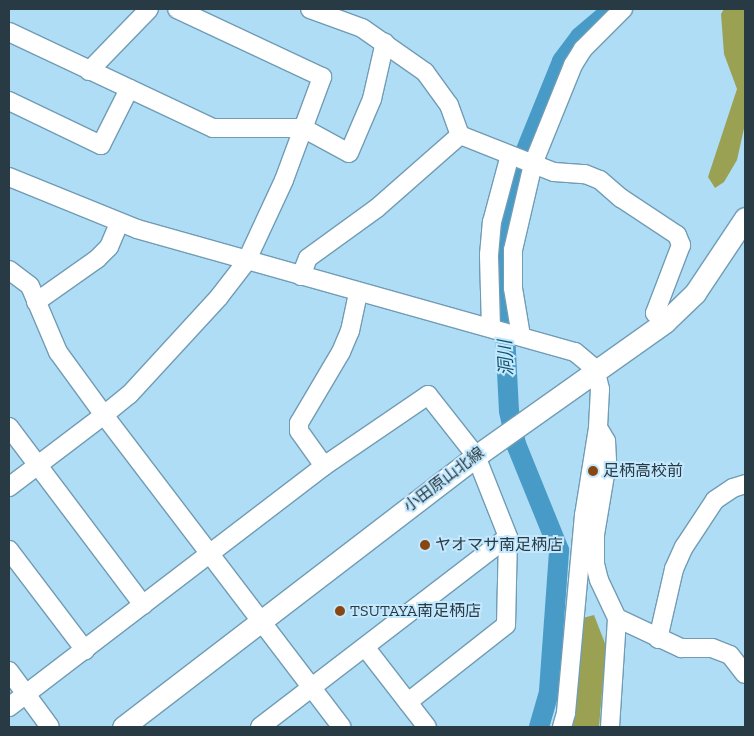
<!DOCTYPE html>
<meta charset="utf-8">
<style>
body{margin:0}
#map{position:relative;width:754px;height:736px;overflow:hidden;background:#afddf6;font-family:"Zilla Slab","Noto Sans JP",serif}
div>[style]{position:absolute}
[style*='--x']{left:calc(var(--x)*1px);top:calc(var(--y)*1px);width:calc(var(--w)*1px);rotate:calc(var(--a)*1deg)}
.forest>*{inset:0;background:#9aa153}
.river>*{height:20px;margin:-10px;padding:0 10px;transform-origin:10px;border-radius:10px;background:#479bc6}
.roads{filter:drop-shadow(1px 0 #719cb4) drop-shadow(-1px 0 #719cb4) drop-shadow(0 1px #719cb4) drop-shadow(0 -1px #719cb4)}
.minor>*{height:18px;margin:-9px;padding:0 9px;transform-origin:9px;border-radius:9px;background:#fff}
.major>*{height:21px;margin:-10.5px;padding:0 10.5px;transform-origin:10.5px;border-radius:10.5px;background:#fff}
.dots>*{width:14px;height:14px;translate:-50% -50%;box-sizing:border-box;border:2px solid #c4e8fd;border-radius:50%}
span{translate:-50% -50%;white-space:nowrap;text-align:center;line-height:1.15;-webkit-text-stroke:4px #c4e8fd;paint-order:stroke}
.poi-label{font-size:16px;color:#283a44}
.left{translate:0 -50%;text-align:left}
.street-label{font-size:16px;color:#283a44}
.water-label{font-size:18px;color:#105371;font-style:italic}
.frame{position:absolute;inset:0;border:10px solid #283a44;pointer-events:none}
</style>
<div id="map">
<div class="forest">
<div style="clip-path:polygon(724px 9px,745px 9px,745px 124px,737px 160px,724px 182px,715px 188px,708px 177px,737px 89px,724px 54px,721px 14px)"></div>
<div style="clip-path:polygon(594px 615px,606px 646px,599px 727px,573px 727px,583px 618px)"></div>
</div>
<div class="river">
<div style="--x:539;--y:727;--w:37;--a:-74"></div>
<div style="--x:549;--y:691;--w:141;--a:-85.9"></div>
<div style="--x:559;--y:550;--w:114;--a:-112.1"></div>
<div style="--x:516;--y:444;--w:34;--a:-102"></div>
<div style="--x:509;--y:411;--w:157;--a:-92.9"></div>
<div style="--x:501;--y:254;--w:78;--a:-79.7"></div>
<div style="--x:515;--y:177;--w:125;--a:-67.9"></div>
<div style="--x:562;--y:61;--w:30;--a:-53"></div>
<div style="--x:580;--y:37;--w:43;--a:-40.3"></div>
</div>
<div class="roads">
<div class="minor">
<div style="--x:310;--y:9;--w:55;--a:20.1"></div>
<div style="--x:362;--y:28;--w:77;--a:34.9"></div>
<div style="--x:425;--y:72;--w:41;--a:54"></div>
<div style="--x:449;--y:105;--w:32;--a:70"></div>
<div style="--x:9;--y:32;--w:225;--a:25.2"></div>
<div style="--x:213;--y:128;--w:90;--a:0"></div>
<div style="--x:303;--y:128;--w:52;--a:28.5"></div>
<div style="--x:349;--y:153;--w:59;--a:-66.9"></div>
<div style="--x:372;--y:99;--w:58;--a:-77.2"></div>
<div style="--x:89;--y:71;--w:86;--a:-45.9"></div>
<div style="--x:9;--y:101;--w:102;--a:25.6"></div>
<div style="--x:101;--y:145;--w:63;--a:-63.4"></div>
<div style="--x:460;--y:135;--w:101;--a:21.5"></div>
<div style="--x:554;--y:172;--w:31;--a:4"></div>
<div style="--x:585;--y:174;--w:16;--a:22"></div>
<div style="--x:600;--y:180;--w:28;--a:41"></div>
<div style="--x:621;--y:198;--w:67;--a:33.5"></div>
<div style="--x:677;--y:235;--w:11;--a:68"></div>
<div style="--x:681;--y:245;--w:73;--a:110.9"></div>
<div style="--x:655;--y:313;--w:13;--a:42"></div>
<div style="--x:9;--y:177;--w:138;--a:22.1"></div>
<div style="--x:137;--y:229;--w:455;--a:15.7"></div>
<div style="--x:575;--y:352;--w:26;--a:40"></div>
<div style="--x:595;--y:369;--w:21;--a:76"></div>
<div style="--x:600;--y:389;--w:39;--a:93"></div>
<div style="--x:598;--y:428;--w:88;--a:99.1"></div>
<div style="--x:584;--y:515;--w:199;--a:95.2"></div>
<div style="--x:566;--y:713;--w:15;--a:106"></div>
<div style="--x:9;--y:270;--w:26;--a:37"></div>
<div style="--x:30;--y:286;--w:72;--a:67"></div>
<div style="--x:58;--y:352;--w:78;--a:53.9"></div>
<div style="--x:104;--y:415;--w:32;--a:-39"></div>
<div style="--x:129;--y:395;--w:133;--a:-47.4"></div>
<div style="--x:219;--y:297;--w:44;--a:-52.4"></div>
<div style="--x:246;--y:262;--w:90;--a:-65.1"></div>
<div style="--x:284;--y:180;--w:110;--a:-69.7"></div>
<div style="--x:322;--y:77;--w:160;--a:-154.9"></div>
<div style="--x:301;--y:276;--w:19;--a:-69"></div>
<div style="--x:308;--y:258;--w:85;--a:-35.9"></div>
<div style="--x:377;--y:208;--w:111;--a:-41.3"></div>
<div style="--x:36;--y:302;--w:75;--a:-35.2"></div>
<div style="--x:97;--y:259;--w:17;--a:-45"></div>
<div style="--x:109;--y:247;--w:26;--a:-67"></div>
<div style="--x:491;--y:328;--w:73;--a:-91.6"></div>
<div style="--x:489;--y:255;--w:33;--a:-85"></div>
<div style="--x:492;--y:222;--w:69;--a:-75"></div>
<div style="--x:521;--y:336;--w:49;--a:-99.5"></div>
<div style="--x:513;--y:288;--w:38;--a:-90"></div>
<div style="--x:513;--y:250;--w:88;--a:-76.9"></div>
<div style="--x:533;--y:164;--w:107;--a:-68"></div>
<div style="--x:573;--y:65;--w:19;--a:-58"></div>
<div style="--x:583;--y:49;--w:57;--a:-45"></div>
<div style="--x:9;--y:427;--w:223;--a:53"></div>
<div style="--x:600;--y:431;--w:12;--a:59"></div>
<div style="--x:606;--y:441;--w:22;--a:87"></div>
<div style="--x:607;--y:463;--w:73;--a:99.5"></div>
<div style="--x:595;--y:535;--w:29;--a:90"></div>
<div style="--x:595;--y:564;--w:16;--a:76"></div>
<div style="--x:599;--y:580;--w:42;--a:64.7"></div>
<div style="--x:617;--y:618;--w:71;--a:25.1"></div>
<div style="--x:681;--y:648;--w:31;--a:0"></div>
<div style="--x:712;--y:648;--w:19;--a:21"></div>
<div style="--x:730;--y:655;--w:24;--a:52"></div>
<div style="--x:324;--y:466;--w:43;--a:-125.5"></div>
<div style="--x:299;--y:431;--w:8;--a:-90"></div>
<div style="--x:299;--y:423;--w:82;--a:-59.4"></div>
<div style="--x:341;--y:352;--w:23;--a:-67"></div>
<div style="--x:350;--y:331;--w:40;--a:-78"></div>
<div style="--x:9;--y:487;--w:119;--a:-37.2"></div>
<div style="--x:104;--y:415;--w:392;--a:52.7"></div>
<div style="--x:9;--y:550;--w:126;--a:52.8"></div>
<div style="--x:658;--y:639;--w:72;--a:-77.1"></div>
<div style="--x:674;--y:569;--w:24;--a:-66"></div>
<div style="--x:684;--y:547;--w:56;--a:-56.6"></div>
<div style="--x:715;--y:500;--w:22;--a:-34"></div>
<div style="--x:733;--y:488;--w:13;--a:-18"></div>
<div style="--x:365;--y:647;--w:101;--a:52.2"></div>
<div style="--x:9;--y:671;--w:69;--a:53.8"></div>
<div style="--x:9;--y:707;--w:397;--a:-37.4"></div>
<div style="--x:324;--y:466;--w:126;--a:-34.3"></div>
<div style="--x:428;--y:395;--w:78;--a:51.8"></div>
<div style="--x:476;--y:456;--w:87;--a:68.4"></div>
<div style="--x:508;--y:537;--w:88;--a:91.3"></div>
<div style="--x:506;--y:625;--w:125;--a:141.8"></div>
<div style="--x:260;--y:727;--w:312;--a:-37.5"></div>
<div style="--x:610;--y:727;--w:109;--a:-86.3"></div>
</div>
<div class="major">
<div style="--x:123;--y:727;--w:445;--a:-37.5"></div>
<div style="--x:476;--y:456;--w:232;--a:-35.3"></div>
<div style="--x:665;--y:322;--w:42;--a:-44"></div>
<div style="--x:695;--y:293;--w:90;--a:-56.3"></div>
</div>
</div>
<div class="dots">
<div style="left:593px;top:471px;background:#874612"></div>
<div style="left:425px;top:545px;background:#874612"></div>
<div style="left:340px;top:611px;background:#874612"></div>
</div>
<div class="poi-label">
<span class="left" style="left:603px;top:471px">足柄高校前</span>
<span class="left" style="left:435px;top:545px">ヤオマサ南足柄店</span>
<span class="left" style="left:350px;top:611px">TSUTAYA南足柄店</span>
</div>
<div class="street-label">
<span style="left:444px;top:480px;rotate:-37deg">小田原山北線</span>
</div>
<div class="water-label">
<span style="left:506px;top:358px;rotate:-93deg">洞川</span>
</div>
<div class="frame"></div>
</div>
